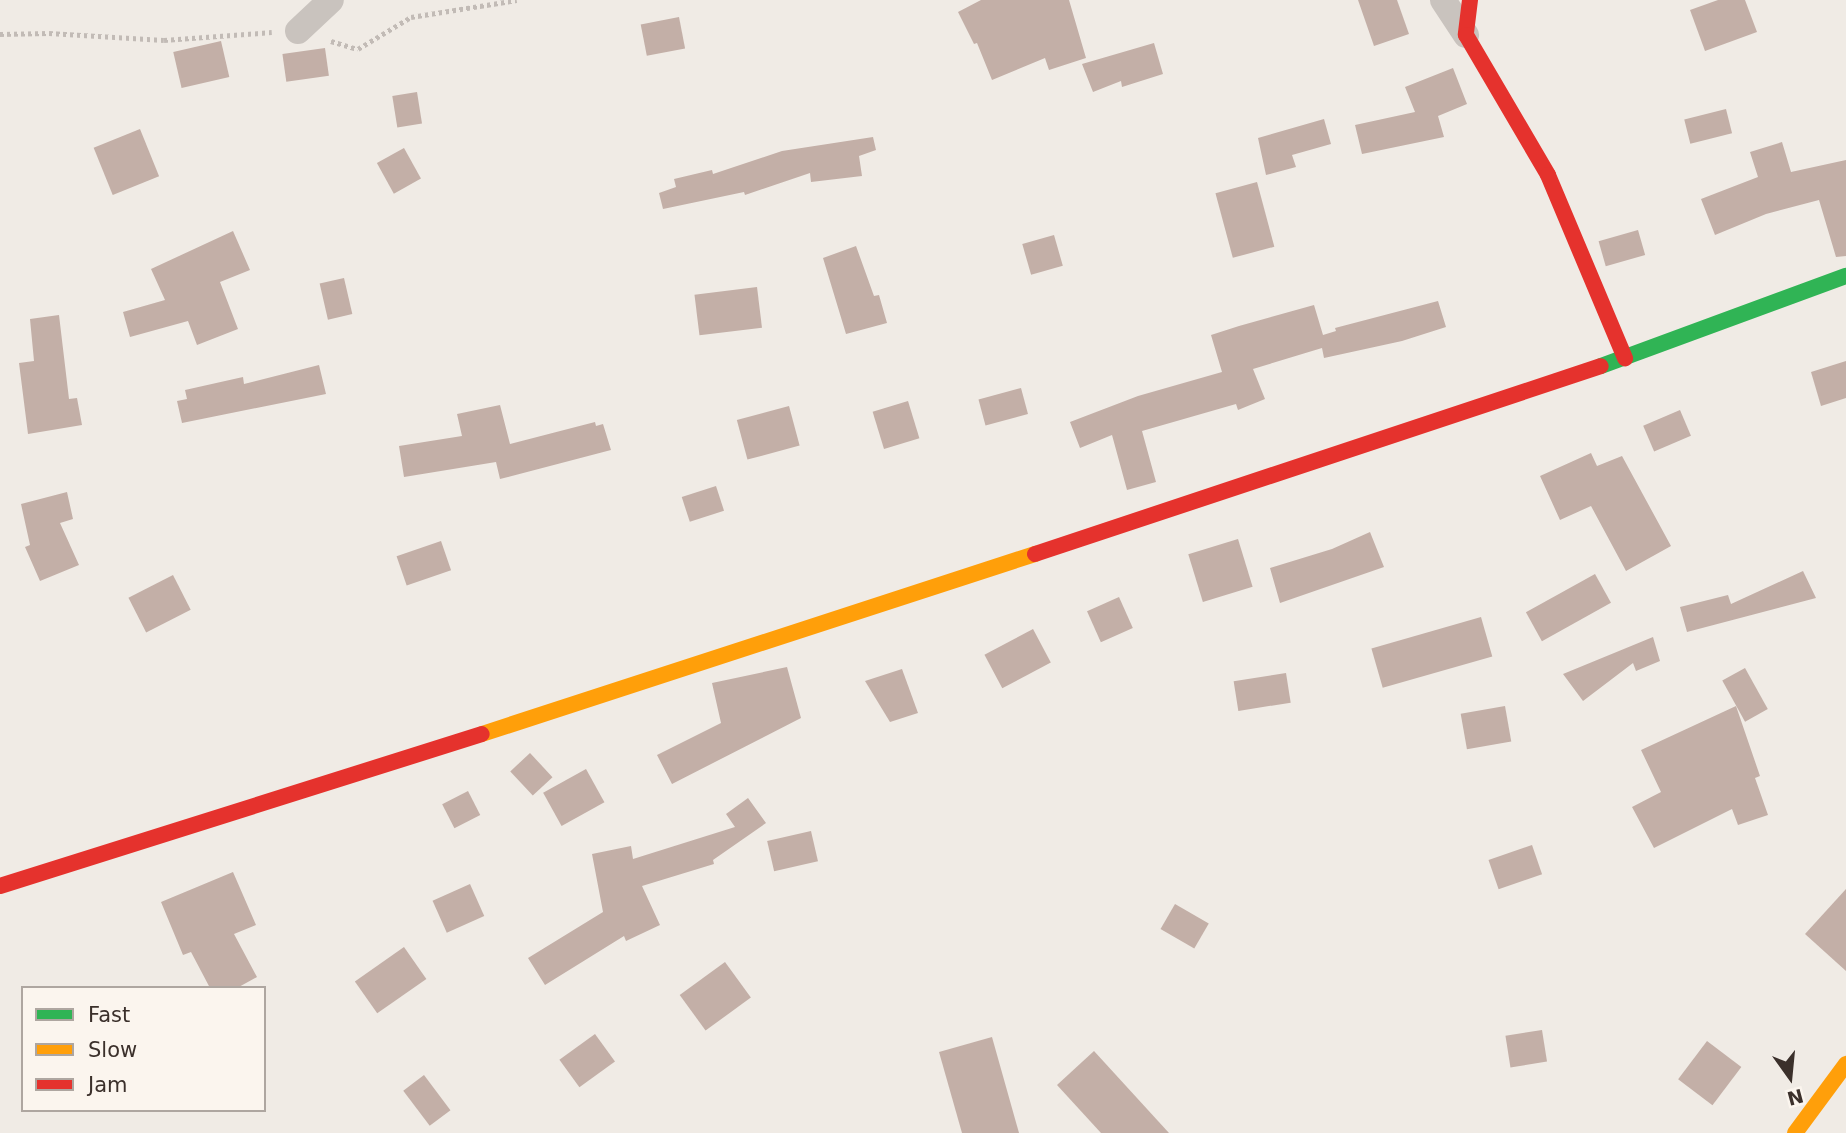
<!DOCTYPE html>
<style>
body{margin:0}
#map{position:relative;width:1846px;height:1133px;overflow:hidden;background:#f0ebe5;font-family:"DejaVu Sans",sans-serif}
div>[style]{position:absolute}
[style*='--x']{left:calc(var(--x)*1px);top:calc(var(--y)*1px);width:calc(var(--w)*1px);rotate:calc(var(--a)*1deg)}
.building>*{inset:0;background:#c3afa7;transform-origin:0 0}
.path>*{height:4.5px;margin-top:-2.25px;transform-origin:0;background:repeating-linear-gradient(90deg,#c2bbb6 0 3.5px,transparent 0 7px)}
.street>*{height:26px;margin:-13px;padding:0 13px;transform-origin:13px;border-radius:13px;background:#c9c3be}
.fast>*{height:16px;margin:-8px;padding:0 8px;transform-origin:8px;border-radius:8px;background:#30b455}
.slow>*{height:16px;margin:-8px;padding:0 8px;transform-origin:8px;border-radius:8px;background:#ff9f0a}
.jam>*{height:16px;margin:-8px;padding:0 8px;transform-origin:8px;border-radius:8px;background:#e5322d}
span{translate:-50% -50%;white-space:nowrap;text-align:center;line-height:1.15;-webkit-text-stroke:5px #fbf5ee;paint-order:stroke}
.legend{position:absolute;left:21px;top:986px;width:245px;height:126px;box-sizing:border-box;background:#fbf5ee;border:2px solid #aea6a0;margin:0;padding:9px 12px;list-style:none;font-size:21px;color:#3b302b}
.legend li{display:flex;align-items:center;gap:14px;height:35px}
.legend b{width:35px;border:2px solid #aea6a0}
.north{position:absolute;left:1755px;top:1042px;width:70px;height:70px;-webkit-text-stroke:5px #fbf5ee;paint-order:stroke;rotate:165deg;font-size:19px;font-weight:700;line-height:28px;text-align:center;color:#3b302b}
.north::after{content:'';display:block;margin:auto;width:24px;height:32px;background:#3b302b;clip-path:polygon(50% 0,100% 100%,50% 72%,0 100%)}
</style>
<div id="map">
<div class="building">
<div style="clip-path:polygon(981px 0,1069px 0,1086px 58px,1049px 70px,1045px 58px,992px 80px,977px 43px,974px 44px,958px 12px)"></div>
<div style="clip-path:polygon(1358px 0,1397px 0,1409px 34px,1374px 46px)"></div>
<div style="clip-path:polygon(1718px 0,1745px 0,1757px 32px,1705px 51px,1690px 10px)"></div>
<div style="left:679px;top:17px;width:32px;height:39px;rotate:79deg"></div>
<div style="left:221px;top:41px;width:37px;height:49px;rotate:77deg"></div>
<div style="clip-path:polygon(1154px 43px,1163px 74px,1122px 87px,1121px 81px,1093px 92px,1082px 64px)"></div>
<div style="left:325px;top:48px;width:28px;height:43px;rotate:82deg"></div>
<div style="clip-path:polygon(1453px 68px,1467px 104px,1438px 116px,1444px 137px,1362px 154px,1355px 125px,1415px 112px,1405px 87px)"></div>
<div style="left:417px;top:92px;width:32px;height:25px;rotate:81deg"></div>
<div style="left:1726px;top:109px;width:25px;height:43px;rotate:76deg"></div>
<div style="clip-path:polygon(1324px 119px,1331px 144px,1292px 155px,1296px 167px,1266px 175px,1258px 138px)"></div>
<div style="left:140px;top:129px;width:51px;height:50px;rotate:68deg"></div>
<div style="clip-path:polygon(873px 137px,876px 150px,859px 156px,862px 176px,811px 182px,810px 173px,745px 195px,744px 192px,663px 209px,659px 193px,676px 187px,674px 179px,712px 170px,713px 174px,782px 151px)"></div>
<div style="clip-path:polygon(1782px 142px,1791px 172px,1846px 160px,1846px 256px,1836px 257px,1819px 200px,1766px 214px,1715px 235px,1701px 199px,1758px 177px,1750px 152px)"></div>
<div style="left:404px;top:148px;width:35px;height:31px;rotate:61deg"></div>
<div style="left:1257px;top:182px;width:67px;height:43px;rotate:75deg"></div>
<div style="left:1638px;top:230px;width:26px;height:41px;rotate:74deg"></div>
<div style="clip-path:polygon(233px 231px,250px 270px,220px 282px,238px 329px,197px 345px,188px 321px,130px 337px,123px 312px,165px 300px,151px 269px)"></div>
<div style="left:1054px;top:235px;width:32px;height:33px;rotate:74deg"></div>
<div style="clip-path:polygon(856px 246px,874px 296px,879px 295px,887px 323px,846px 334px,823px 258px)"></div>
<div style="left:344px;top:278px;width:37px;height:25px;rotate:77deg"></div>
<div style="left:757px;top:287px;width:41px;height:63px;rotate:83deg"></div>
<div style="clip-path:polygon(1438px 301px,1446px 327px,1402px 341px,1324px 358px,1322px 348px,1253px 369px,1265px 399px,1238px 410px,1236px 404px,1142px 431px,1156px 482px,1127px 490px,1112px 435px,1080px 448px,1070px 422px,1138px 396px,1222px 372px,1211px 335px,1239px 326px,1314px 305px,1323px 335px,1336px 331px,1335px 328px)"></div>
<div style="clip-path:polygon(59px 315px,69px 399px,77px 398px,82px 425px,28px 434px,19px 363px,34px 361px,30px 319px)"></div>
<div style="clip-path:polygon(1846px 361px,1846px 398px,1821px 406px,1811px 372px)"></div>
<div style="clip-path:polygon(319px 365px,326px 394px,182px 423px,177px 401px,187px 399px,185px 390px,243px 377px,244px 384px)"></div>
<div style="left:1021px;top:388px;width:27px;height:44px;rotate:75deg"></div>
<div style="left:908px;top:401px;width:39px;height:37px;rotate:73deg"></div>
<div style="clip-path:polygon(500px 405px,510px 444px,595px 422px,596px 426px,603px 424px,611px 450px,500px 479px,496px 462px,404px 477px,399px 446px,462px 436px,457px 414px)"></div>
<div style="left:789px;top:406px;width:41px;height:54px;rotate:75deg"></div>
<div style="left:1680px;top:410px;width:28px;height:40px;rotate:67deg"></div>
<div style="clip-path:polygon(1591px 453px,1597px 466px,1622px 456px,1671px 546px,1626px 571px,1591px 506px,1560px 520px,1540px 476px)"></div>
<div style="left:716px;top:486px;width:26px;height:36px;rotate:72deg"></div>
<div style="clip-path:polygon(67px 492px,73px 519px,60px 523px,79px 565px,40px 581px,25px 547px,30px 545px,21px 504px)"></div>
<div style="clip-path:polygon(1370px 532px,1384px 567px,1280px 603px,1270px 568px,1332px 549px)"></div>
<div style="left:1238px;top:539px;width:50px;height:52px;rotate:73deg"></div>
<div style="left:441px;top:541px;width:31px;height:47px;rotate:71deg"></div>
<div style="clip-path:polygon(1803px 571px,1816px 598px,1687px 632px,1680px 607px,1728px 595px,1731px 604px)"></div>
<div style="left:1595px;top:574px;width:33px;height:79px;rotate:61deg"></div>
<div style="left:173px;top:575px;width:39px;height:50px;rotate:63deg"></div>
<div style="left:1119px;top:597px;width:34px;height:35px;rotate:66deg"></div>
<div style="left:1481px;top:617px;width:41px;height:114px;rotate:74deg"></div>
<div style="left:1033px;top:629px;width:38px;height:55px;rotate:62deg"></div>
<div style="clip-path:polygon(1653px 637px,1660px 661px,1636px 671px,1633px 663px,1583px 701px,1563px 674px)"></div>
<div style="clip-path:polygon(787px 667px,801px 718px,672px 784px,657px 755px,721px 723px,712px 683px)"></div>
<div style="left:1745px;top:668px;width:47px;height:26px;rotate:61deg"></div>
<div style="clip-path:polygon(902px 669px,918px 713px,890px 722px,865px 681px)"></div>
<div style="left:1286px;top:673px;width:30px;height:53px;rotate:81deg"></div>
<div style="left:1505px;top:706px;width:36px;height:45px;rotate:80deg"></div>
<div style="clip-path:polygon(1736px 706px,1760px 776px,1755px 778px,1768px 815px,1738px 825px,1732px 809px,1654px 848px,1632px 807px,1661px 792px,1641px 750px)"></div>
<div style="left:530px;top:753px;width:33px;height:27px;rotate:47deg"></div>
<div style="left:586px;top:769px;width:38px;height:49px;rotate:61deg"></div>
<div style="left:468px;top:791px;width:27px;height:29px;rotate:63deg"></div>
<div style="clip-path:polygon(748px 798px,766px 823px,713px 860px,714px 864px,642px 886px,660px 925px,626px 941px,624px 936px,545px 985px,528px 958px,603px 912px,592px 854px,631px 846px,633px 859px,735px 827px,726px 814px)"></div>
<div style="left:811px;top:831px;width:31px;height:45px;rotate:77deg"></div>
<div style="left:1532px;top:845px;width:31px;height:46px;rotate:71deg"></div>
<div style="clip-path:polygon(233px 872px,256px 925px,234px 934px,257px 977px,237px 988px,210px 988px,191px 952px,183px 955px,161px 902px)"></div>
<div style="left:470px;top:884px;width:35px;height:41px;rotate:66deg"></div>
<div style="clip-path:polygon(1846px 889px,1846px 971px,1805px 934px)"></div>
<div style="left:1175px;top:904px;width:39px;height:29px;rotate:30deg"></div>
<div style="left:404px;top:947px;width:39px;height:60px;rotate:55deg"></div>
<div style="left:725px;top:962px;width:44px;height:56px;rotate:54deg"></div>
<div style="left:1542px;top:1030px;width:32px;height:37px;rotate:81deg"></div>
<div style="left:595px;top:1034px;width:34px;height:44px;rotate:54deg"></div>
<div style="clip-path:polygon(992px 1037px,1019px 1133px,962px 1133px,939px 1052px)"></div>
<div style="left:1707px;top:1041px;width:43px;height:48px;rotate:37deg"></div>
<div style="clip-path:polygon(1094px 1051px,1169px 1133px,1101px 1133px,1057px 1085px)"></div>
<div style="left:424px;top:1075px;width:44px;height:26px;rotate:53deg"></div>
</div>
<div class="path">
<div style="--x:0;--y:34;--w:49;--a:-1.2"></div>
<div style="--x:49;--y:33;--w:115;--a:3.5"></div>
<div style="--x:164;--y:40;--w:108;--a:-4.2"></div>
<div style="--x:331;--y:41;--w:28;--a:17"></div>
<div style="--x:358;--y:49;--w:62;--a:-31.1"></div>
<div style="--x:411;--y:17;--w:107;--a:-9.1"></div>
</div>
<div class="street">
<div style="--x:1443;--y:0;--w:42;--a:56.7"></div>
<div style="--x:298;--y:31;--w:45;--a:-43.2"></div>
</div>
<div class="fast">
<div style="--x:1601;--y:366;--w:261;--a:-20.2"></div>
</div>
<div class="slow">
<div style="--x:482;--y:734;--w:582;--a:-18.03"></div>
<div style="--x:1795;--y:1133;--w:86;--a:-53.5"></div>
</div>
<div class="jam">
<div style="--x:1470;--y:0;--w:35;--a:97"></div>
<div style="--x:1466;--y:35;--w:162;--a:59.6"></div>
<div style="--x:1548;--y:175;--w:199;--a:67.2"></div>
<div style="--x:1035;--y:554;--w:596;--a:-18.37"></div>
<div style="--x:0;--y:886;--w:505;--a:-17.5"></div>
</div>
<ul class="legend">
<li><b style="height:9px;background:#30b455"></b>Fast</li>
<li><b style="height:9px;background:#ff9f0a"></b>Slow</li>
<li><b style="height:9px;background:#e5322d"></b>Jam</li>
</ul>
<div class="north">N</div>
</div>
